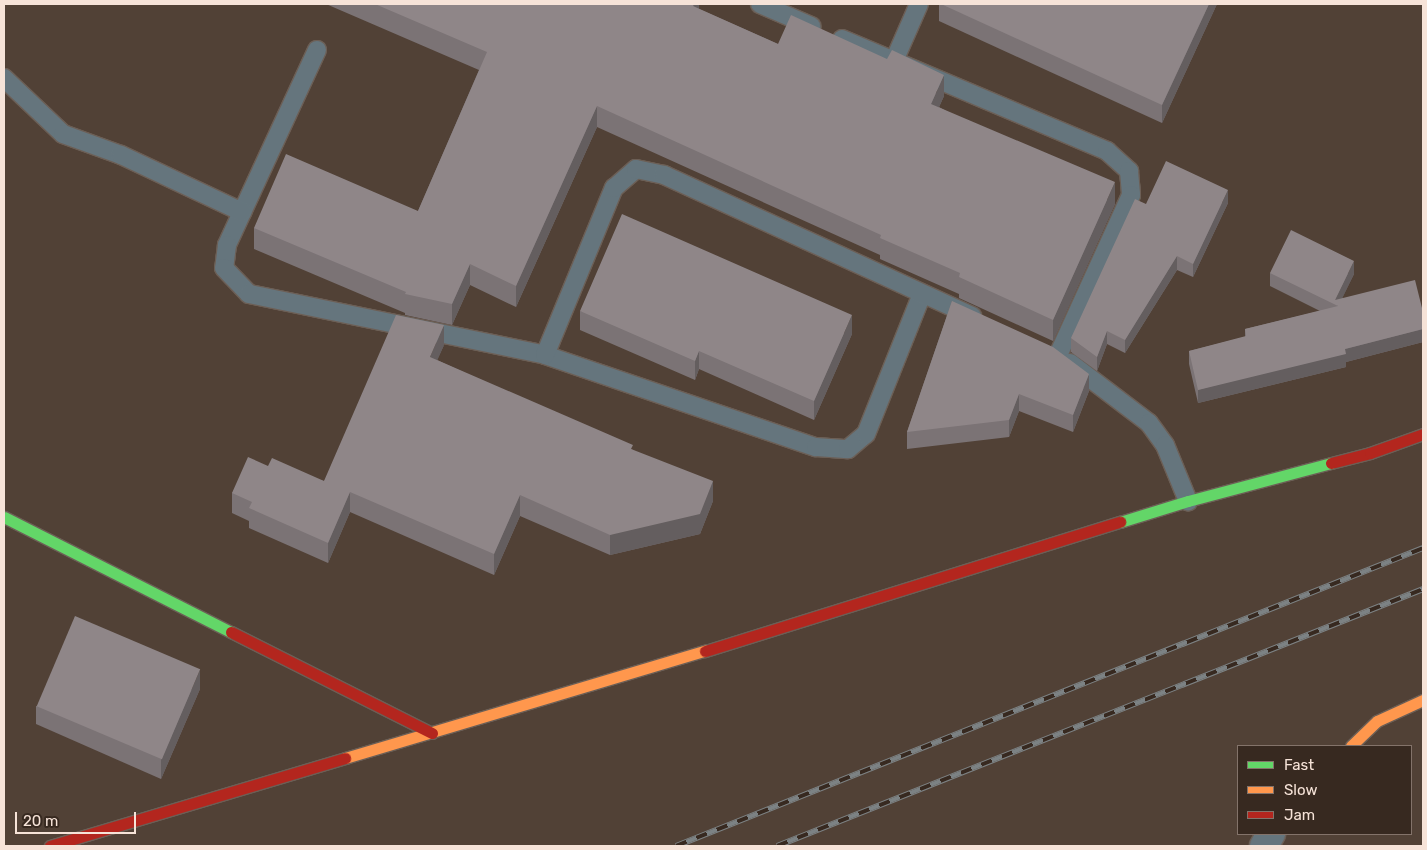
<!DOCTYPE html>
<style>
body{margin:0}
#map{position:relative;width:1427px;height:850px;overflow:hidden;background:#514136;font-family:Rubik,sans-serif}
div>[style]{position:absolute}
[style*='--x']{left:calc(var(--x)*1px);top:calc(var(--y)*1px);width:calc(var(--w)*1px);rotate:calc(var(--a)*1deg)}
.roads{filter:drop-shadow(1px 0 #6c5f56) drop-shadow(-1px 0 #6c5f56) drop-shadow(0 1px #6c5f56) drop-shadow(0 -1px #6c5f56)}
.lane>*{height:18px;margin:-9px;padding:0 9px;transform-origin:9px;border-radius:9px;background:#65757d}
.street>*{height:28px;margin:-14px;padding:0 14px;transform-origin:14px;border-radius:14px;background:#65757d}
.fast>*{height:11px;margin:-5.5px;padding:0 5.5px;transform-origin:5.5px;border-radius:5.5px;background:#63d668}
.slow>*{height:11px;margin:-5.5px;padding:0 5.5px;transform-origin:5.5px;border-radius:5.5px;background:#ff974d}
.jam>*{height:11px;margin:-5.5px;padding:0 5.5px;transform-origin:5.5px;border-radius:5.5px;background:#b3261e}
.rail>*{height:5.5px;margin-top:-2.75px;transform-origin:0;background:repeating-linear-gradient(90deg,#372920 0 11px,#7c8284 0 22px);box-sizing:border-box;border-block:1px solid #7c8284}
.wall>*{inset:0;background:#7b7375}
.shaded-wall>*{inset:0;background:#645e5f}
.building>*{inset:0;background:#8f8688;transform-origin:0 0}
span{translate:-50% -50%;white-space:nowrap;text-align:center;line-height:1.15;-webkit-text-stroke:5px #372920;paint-order:stroke}
.frame{position:absolute;inset:0;border:5px solid #f6e3d8;pointer-events:none}
.legend{position:absolute;left:1237px;top:745px;width:175px;height:90px;box-sizing:border-box;background:#372920;border:1px solid #83736a;margin:0;padding:6px 9px;list-style:none;font-size:15px;color:#f6e3d8}
.legend li{display:flex;align-items:center;gap:10px;height:25px}
.legend b{width:25px;border:1px solid #83736a}
.scale{position:absolute;left:15px;top:812px;width:121px;height:22px;box-sizing:border-box;border:2px solid #f6e3d8;border-top:0;padding-left:6px;font-size:15px;line-height:18px;white-space:nowrap;color:#f6e3d8;-webkit-text-stroke:4px #372920;paint-order:stroke}
</style>
<div id="map">
<div class="roads">
<div class="lane">
<div style="--x:760;--y:4;--w:56;--a:23.3"></div>
<div style="--x:842;--y:39;--w:288;--a:22.9"></div>
<div style="--x:1107;--y:151;--w:30;--a:42"></div>
<div style="--x:1129;--y:171;--w:24;--a:85"></div>
<div style="--x:1131;--y:195;--w:176;--a:114.5"></div>
<div style="--x:317;--y:50;--w:215;--a:114.8"></div>
<div style="--x:227;--y:245;--w:23;--a:97"></div>
<div style="--x:224;--y:268;--w:36;--a:46"></div>
<div style="--x:249;--y:294;--w:302;--a:11.6"></div>
<div style="--x:545;--y:355;--w:286;--a:18.8"></div>
<div style="--x:816;--y:447;--w:32;--a:4"></div>
<div style="--x:848;--y:449;--w:23;--a:-40"></div>
<div style="--x:866;--y:434;--w:151;--a:-68.2"></div>
<div style="--x:894;--y:61;--w:62;--a:-66.3"></div>
<div style="--x:4;--y:78;--w:81;--a:43.5"></div>
<div style="--x:63;--y:134;--w:62;--a:19.9"></div>
<div style="--x:121;--y:155;--w:134;--a:25.2"></div>
<div style="--x:545;--y:355;--w:181;--a:-67.6"></div>
<div style="--x:614;--y:188;--w:29;--a:-41"></div>
<div style="--x:636;--y:169;--w:29;--a:12"></div>
<div style="--x:664;--y:175;--w:339;--a:24.6"></div>
<div style="--x:1070;--y:363;--w:99;--a:37.2"></div>
<div style="--x:1149;--y:423;--w:27;--a:54"></div>
<div style="--x:1165;--y:445;--w:61;--a:67.7"></div>
</div>
<div class="street">
<div style="--x:1264;--y:846;--w:14;--a:-60"></div>
</div>
<div class="fast">
<div style="--x:4;--y:517;--w:254;--a:26.9"></div>
<div style="--x:1120;--y:522;--w:71;--a:-17.2"></div>
<div style="--x:1188;--y:501;--w:148;--a:-14.9"></div>
</div>
<div class="slow">
<div style="--x:1351;--y:746;--w:36;--a:-44"></div>
<div style="--x:1377;--y:721;--w:51;--a:-24.5"></div>
<div style="--x:345;--y:758;--w:376;--a:-16.6"></div>
</div>
<div class="jam">
<div style="--x:1331;--y:463;--w:40;--a:-14.4"></div>
<div style="--x:1370;--y:453;--w:56;--a:-19.7"></div>
<div style="--x:231;--y:632;--w:225;--a:26.7"></div>
<div style="--x:705;--y:651;--w:435;--a:-17.3"></div>
<div style="--x:50;--y:846;--w:308;--a:-16.6"></div>
</div>
</div>
<div class="rail">
<div style="--x:676;--y:846;--w:804;--a:-21.75"></div>
<div style="--x:777;--y:846;--w:695;--a:-21.69"></div>
</div>
<div class="wall">
<div style="clip-path:polygon(326px 4px,699px 4px,699px 9px,778px 44px,944px 96px,939px 107px,1115px 204px,1053px 341px,959px 298px,959px 294px,880px 259px,880px 255px,597px 127px,516px 307px,470px 285px,452px 325px,405px 315px,405px 313px,254px 249px,254px 228px,418px 211px,479px 70px)"></div>
<div style="clip-path:polygon(939px 4px,1217px 4px,1162px 123px,939px 21px)"></div>
<div style="clip-path:polygon(1228px 203px,1193px 277px,1177px 270px,1125px 353px,1107px 344px,1097px 371px,1071px 352px,1071px 338px,1146px 204px)"></div>
<div style="clip-path:polygon(1270px 273px,1354px 274px,1342px 298px,1423px 312px,1423px 342px,1346px 362px,1346px 367px,1198px 403px,1189px 364px,1189px 351px,1245px 337px,1245px 329px,1320px 311px,1270px 286px)"></div>
<div style="clip-path:polygon(952px 301px,1089px 391px,1073px 432px,1019px 411px,1009px 437px,907px 449px,907px 432px)"></div>
<div style="clip-path:polygon(580px 311px,852px 334px,814px 420px,699px 369px,695px 380px,580px 330px)"></div>
<div style="clip-path:polygon(444px 345px,437px 360px,633px 450px,713px 501px,700px 534px,610px 555px,520px 516px,494px 575px,350px 512px,328px 563px,249px 528px,249px 521px,232px 513px,232px 493px,268px 466px,324px 481px)"></div>
<div style="clip-path:polygon(200px 689px,161px 779px,36px 724px,36px 706px)"></div>
</div>
<div class="shaded-wall">
<div style="clip-path:polygon(694px 4px,699px 4px,699px 13px,693px 6px)"></div>
<div style="clip-path:polygon(1209px 4px,1217px 4px,1162px 123px,1162px 105px)"></div>
<div style="clip-path:polygon(944px 75px,944px 96px,931px 125px,931px 104px)"></div>
<div style="clip-path:polygon(597px 106px,597px 127px,516px 307px,516px 286px)"></div>
<div style="clip-path:polygon(1115px 182px,1115px 204px,1053px 341px,1053px 320px)"></div>
<div style="clip-path:polygon(1228px 190px,1228px 203px,1193px 277px,1193px 264px)"></div>
<div style="clip-path:polygon(1177px 256px,1177px 270px,1125px 353px,1125px 340px)"></div>
<div style="clip-path:polygon(1354px 261px,1354px 274px,1338px 307px,1335px 300px)"></div>
<div style="clip-path:polygon(470px 264px,470px 285px,452px 325px,452px 304px)"></div>
<div style="clip-path:polygon(852px 315px,852px 334px,814px 420px,814px 401px)"></div>
<div style="clip-path:polygon(444px 325px,444px 345px,430px 377px,430px 357px)"></div>
<div style="clip-path:polygon(1423px 329px,1423px 342px,1346px 362px,1346px 367px,1198px 403px,1198px 390px,1345px 349px)"></div>
<div style="clip-path:polygon(1107px 331px,1107px 344px,1097px 371px,1097px 357px)"></div>
<div style="clip-path:polygon(699px 351px,699px 369px,695px 380px,695px 361px)"></div>
<div style="clip-path:polygon(1089px 374px,1089px 391px,1073px 432px,1073px 415px)"></div>
<div style="clip-path:polygon(1019px 394px,1019px 411px,1009px 437px,1009px 420px)"></div>
<div style="clip-path:polygon(713px 481px,713px 501px,700px 534px,610px 555px,610px 535px)"></div>
<div style="clip-path:polygon(350px 492px,350px 512px,328px 563px,328px 543px)"></div>
<div style="clip-path:polygon(520px 495px,520px 516px,494px 575px,494px 554px)"></div>
<div style="clip-path:polygon(200px 670px,200px 689px,161px 779px,161px 760px)"></div>
</div>
<div class="building">
<div style="clip-path:polygon(375px 4px,694px 4px,693px 6px,778px 44px,791px 15px,887px 59px,892px 50px,944px 75px,931px 104px,1115px 182px,1053px 320px,959px 277px,960px 273px,880px 238px,881px 235px,597px 106px,516px 286px,470px 264px,452px 304px,405px 294px,406px 292px,254px 228px,286px 154px,418px 211px,487px 52px)"></div>
<div style="clip-path:polygon(941px 4px,1209px 4px,1162px 105px)"></div>
<div style="clip-path:polygon(1166px 161px,1228px 190px,1193px 264px,1177px 256px,1125px 340px,1107px 331px,1097px 357px,1071px 338px,1135px 199px,1146px 204px)"></div>
<div style="clip-path:polygon(622px 214px,852px 315px,814px 401px,699px 351px,695px 361px,580px 311px)"></div>
<div style="clip-path:polygon(1291px 230px,1354px 261px,1335px 300px,1415px 280px,1423px 312px,1423px 329px,1345px 349px,1346px 354px,1198px 390px,1189px 351px,1246px 336px,1245px 329px,1338px 306px,1270px 273px)"></div>
<div style="clip-path:polygon(952px 301px,1053px 347px,1089px 374px,1073px 415px,1019px 394px,1009px 420px,907px 432px)"></div>
<div style="clip-path:polygon(396px 315px,444px 325px,430px 357px,633px 445px,631px 449px,713px 481px,700px 514px,610px 535px,520px 495px,494px 554px,350px 492px,328px 543px,249px 508px,252px 502px,232px 493px,248px 457px,268px 466px,272px 458px,324px 481px)"></div>
<div style="left:75px;top:616px;width:136px;height:98px;rotate:23deg"></div>
</div>
<div class="frame"></div>
<ul class="legend">
<li><b style="height:6px;background:#63d668"></b>Fast</li>
<li><b style="height:6px;background:#ff974d"></b>Slow</li>
<li><b style="height:6px;background:#b3261e"></b>Jam</li>
</ul>
<div class="scale">20 m</div>
</div>
